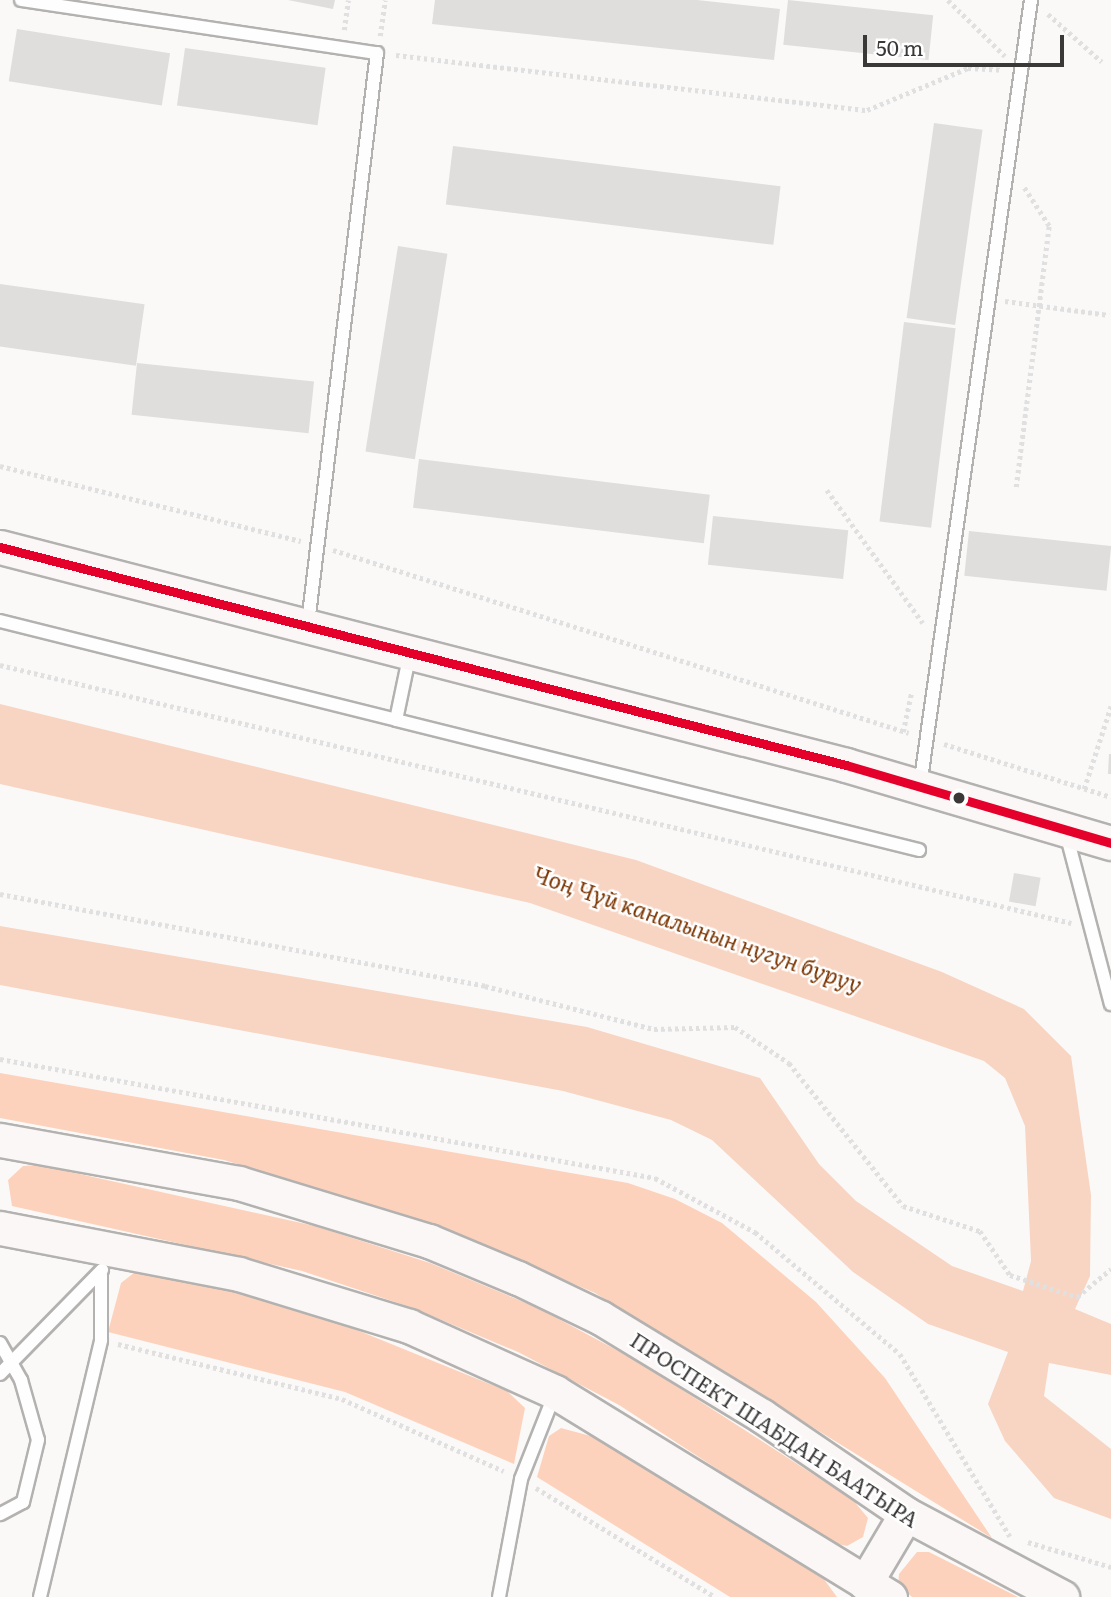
<!DOCTYPE html>
<meta charset="utf-8">
<style>
body{margin:0}
#map{position:relative;width:1111px;height:1597px;overflow:hidden;background:#fbf9f7;font-family:Literata,serif}
div>[style]{position:absolute}
[style*='--x']{left:calc(var(--x)*1px);top:calc(var(--y)*1px);width:calc(var(--w)*1px);rotate:calc(var(--a)*1deg)}
.green>*{inset:0;background:#fdd2bc}
.water>*{inset:0;background:#f8d5c2}
.building>*{inset:0;background:#dfdedd;transform-origin:0 0}
.path>*{height:4.5px;margin-top:-2.25px;transform-origin:0;background:repeating-linear-gradient(90deg,#e1e0e0 0 3.5px,transparent 0 7px)}
.roads{filter:drop-shadow(2px 0 #b3b2b0) drop-shadow(-2px 0 #b3b2b0) drop-shadow(0 2px #b3b2b0) drop-shadow(0 -2px #b3b2b0)}
.lane>*{height:12px;margin:-6px;padding:0 6px;transform-origin:6px;border-radius:6px;background:#fefefe}
.secondary>*{height:33px;margin:-16.5px;padding:0 16.5px;transform-origin:16.5px;border-radius:16.5px;background:#faf7f6}
.bus-1>*{height:9px;margin:-4.5px;padding:0 4.5px;transform-origin:4.5px;border-radius:4.5px;background:#e4002b}
.dots>*{width:19px;height:19px;translate:-50% -50%;box-sizing:border-box;border:4px solid #fff;border-radius:50%}
span{translate:-50% -50%;white-space:nowrap;text-align:center;line-height:1.15;-webkit-text-stroke:5px #fff;paint-order:stroke}
.street-label{font-size:21px;color:#3a3938}
.water-label{font-size:23px;color:#7b3502;font-style:italic}
.scale{position:absolute;left:863px;top:35px;width:201px;height:32px;box-sizing:border-box;border:4px solid #3a3938;border-top:0;padding-left:9px;font-size:21px;line-height:24px;white-space:nowrap;color:#3a3938;-webkit-text-stroke:5px #fff;paint-order:stroke}
</style>
<div id="map">
<div class="green">
<div style="clip-path:polygon(0 1073px,628px 1183px,675px 1199px,722px 1223px,816px 1302px,885px 1378px,992px 1538px,595px 1293px,436px 1225px,224px 1160px,0 1118px)"></div>
<div style="clip-path:polygon(39px 1165px,315px 1226px,430px 1263px,538px 1308px,639px 1362px,853px 1500px,868px 1518px,863px 1537px,847px 1546px,829px 1542px,619px 1405px,518px 1352px,413px 1308px,302px 1271px,12px 1206px,8px 1180px,23px 1166px)"></div>
<div style="clip-path:polygon(135px 1272px,224px 1289px,342px 1324px,507px 1391px,525px 1408px,514px 1464px,345px 1392px,108px 1332px,121px 1283px)"></div>
<div style="clip-path:polygon(561px 1428px,598px 1438px,823px 1578px,837px 1597px,730px 1597px,537px 1477px,549px 1436px)"></div>
<div style="clip-path:polygon(917px 1552px,929px 1552px,1018px 1597px,912px 1597px,898px 1585px,899px 1574px)"></div>
</div>
<div class="water">
<div style="clip-path:polygon(0 704px,636px 860px,942px 972px,1024px 1009px,1071px 1056px,1091px 1195px,1090px 1276px,1075px 1309px,1111px 1324px,1111px 1375px,1049px 1363px,1044px 1396px,1111px 1449px,1111px 1519px,1054px 1498px,1005px 1441px,988px 1404px,1008px 1352px,928px 1324px,853px 1272px,712px 1140px,671px 1120px,563px 1091px,0 985px,0 926px,587px 1027px,760px 1078px,819px 1164px,856px 1201px,952px 1266px,1023px 1291px,1031px 1261px,1025px 1126px,1005px 1078px,984px 1061px,530px 903px,0 784px)"></div>
</div>
<div class="building">
<div style="clip-path:polygon(288px 0,335px 0,333px 9px)"></div>
<div style="clip-path:polygon(435px 0,697px 0,780px 9px,774px 60px,432px 24px)"></div>
<div style="left:788px;top:0;width:146px;height:45px;rotate:6deg"></div>
<div style="left:17px;top:29px;width:155px;height:53px;rotate:9deg"></div>
<div style="left:185px;top:48px;width:142px;height:58px;rotate:8deg"></div>
<div style="left:934px;top:123px;width:49px;height:197px;rotate:8deg"></div>
<div style="left:453px;top:146px;width:330px;height:59px;rotate:7deg"></div>
<div style="left:398px;top:246px;width:50px;height:208px;rotate:9deg"></div>
<div style="left:0;top:284px;width:146px;height:62px;rotate:8deg"></div>
<div style="left:904px;top:322px;width:52px;height:201px;rotate:7deg"></div>
<div style="left:137px;top:363px;width:178px;height:52px;rotate:6deg"></div>
<div style="left:419px;top:459px;width:293px;height:49px;rotate:7deg"></div>
<div style="left:713px;top:516px;width:136px;height:49px;rotate:6deg"></div>
<div style="left:969px;top:531px;width:143px;height:45px;rotate:6deg"></div>
<div style="clip-path:polygon(1109px 754px,1111px 754px,1111px 774px,1108px 774px)"></div>
<div style="left:1014px;top:873px;width:27px;height:29px;rotate:10deg"></div>
</div>
<div class="path">
<div style="--x:948;--y:0;--w:80;--a:44.5"></div>
<div style="--x:1048;--y:14;--w:72;--a:41.6"></div>
<div style="--x:344;--y:30;--w:30;--a:-82"></div>
<div style="--x:380;--y:36;--w:36;--a:-82"></div>
<div style="--x:396;--y:55;--w:474;--a:6.7"></div>
<div style="--x:867;--y:110;--w:109;--a:-22.6"></div>
<div style="--x:968;--y:68;--w:34;--a:3"></div>
<div style="--x:1005;--y:301;--w:105;--a:7.7"></div>
<div style="--x:0;--y:466;--w:310;--a:14"></div>
<div style="--x:1016;--y:487;--w:263;--a:-82.8"></div>
<div style="--x:1049;--y:226;--w:48;--a:-123"></div>
<div style="--x:827;--y:490;--w:164;--a:54.2"></div>
<div style="--x:333;--y:550;--w:604;--a:17.63"></div>
<div style="--x:0;--y:665;--w:1102;--a:13.54"></div>
<div style="--x:903;--y:732;--w:40;--a:-78"></div>
<div style="--x:944;--y:744;--w:175;--a:17.6"></div>
<div style="--x:1084;--y:789;--w:87;--a:-72"></div>
<div style="--x:0;--y:894;--w:494;--a:10.7"></div>
<div style="--x:485;--y:986;--w:174;--a:14.3"></div>
<div style="--x:654;--y:1029;--w:81;--a:-1.4"></div>
<div style="--x:735;--y:1027;--w:65;--a:33.7"></div>
<div style="--x:789;--y:1063;--w:183;--a:51.4"></div>
<div style="--x:903;--y:1206;--w:81;--a:18"></div>
<div style="--x:980;--y:1231;--w:53;--a:55.7"></div>
<div style="--x:1010;--y:1275;--w:71;--a:18.2"></div>
<div style="--x:1077;--y:1297;--w:44;--a:-39.5"></div>
<div style="--x:0;--y:1059;--w:666;--a:10.3"></div>
<div style="--x:655;--y:1178;--w:114;--a:28.4"></div>
<div style="--x:755;--y:1232;--w:189;--a:40.1"></div>
<div style="--x:900;--y:1354;--w:213;--a:58.9"></div>
<div style="--x:118;--y:1344;--w:231;--a:13.8"></div>
<div style="--x:342;--y:1399;--w:177;--a:24"></div>
<div style="--x:536;--y:1488;--w:210;--a:31.3"></div>
<div style="--x:1028;--y:1542;--w:87;--a:16.8"></div>
</div>
<div class="roads">
<div class="lane">
<div style="--x:21;--y:0;--w:360;--a:8.5"></div>
<div style="--x:377;--y:53;--w:574;--a:96.9"></div>
<div style="--x:0;--y:621;--w:408;--a:14"></div>
<div style="--x:410;--y:653;--w:68;--a:101.8"></div>
<div style="--x:396;--y:720;--w:539;--a:13.96"></div>
<div style="--x:920;--y:786;--w:794;--a:-81.96"></div>
<div style="--x:1066;--y:833;--w:177;--a:75.3"></div>
<div style="--x:0;--y:1343;--w:43;--a:60.4"></div>
<div style="--x:21;--y:1380;--w:62;--a:74.2"></div>
<div style="--x:38;--y:1440;--w:64;--a:103.6"></div>
<div style="--x:23;--y:1502;--w:26;--a:152"></div>
<div style="--x:0;--y:1374;--w:146;--a:-45.6"></div>
<div style="--x:40;--y:1597;--w:264;--a:-76.6"></div>
<div style="--x:101;--y:1340;--w:65;--a:-90"></div>
<div style="--x:499;--y:1597;--w:120;--a:-79.4"></div>
<div style="--x:521;--y:1479;--w:92;--a:-68.4"></div>
</div>
<div class="secondary">
<div style="--x:0;--y:547;--w:874;--a:14.45"></div>
<div style="--x:846;--y:765;--w:276;--a:16.4"></div>
<div style="--x:0;--y:1140;--w:243;--a:10.2"></div>
<div style="--x:239;--y:1183;--w:199;--a:17"></div>
<div style="--x:429;--y:1241;--w:96;--a:22.6"></div>
<div style="--x:518;--y:1278;--w:92;--a:25.7"></div>
<div style="--x:601;--y:1318;--w:188;--a:31.3"></div>
<div style="--x:762;--y:1416;--w:174;--a:34.2"></div>
<div style="--x:906;--y:1514;--w:177;--a:28"></div>
<div style="--x:0;--y:1228;--w:243;--a:10.9"></div>
<div style="--x:239;--y:1274;--w:178;--a:17"></div>
<div style="--x:409;--y:1326;--w:160;--a:24.3"></div>
<div style="--x:555;--y:1392;--w:393;--a:31.5"></div>
<div style="--x:865;--y:1583;--w:80;--a:-59.3"></div>
</div>
</div>
<div class="bus-1">
<div style="--x:0;--y:547;--w:874;--a:14.45"></div>
<div style="--x:846;--y:765;--w:276;--a:16.4"></div>
</div>
<div class="dots">
<div style="left:959px;top:798px;background:#3a3938"></div>
</div>
<div class="street-label">
<span style="left:775px;top:1429px;rotate:33deg">ПРОСПЕКТ ШАБДАН БААТЫРА</span>
</div>
<div class="water-label">
<span style="left:698px;top:928px;rotate:19deg">Чоң Чүй каналынын нугун буруу</span>
</div>
<div class="scale">50 m</div>
</div>
